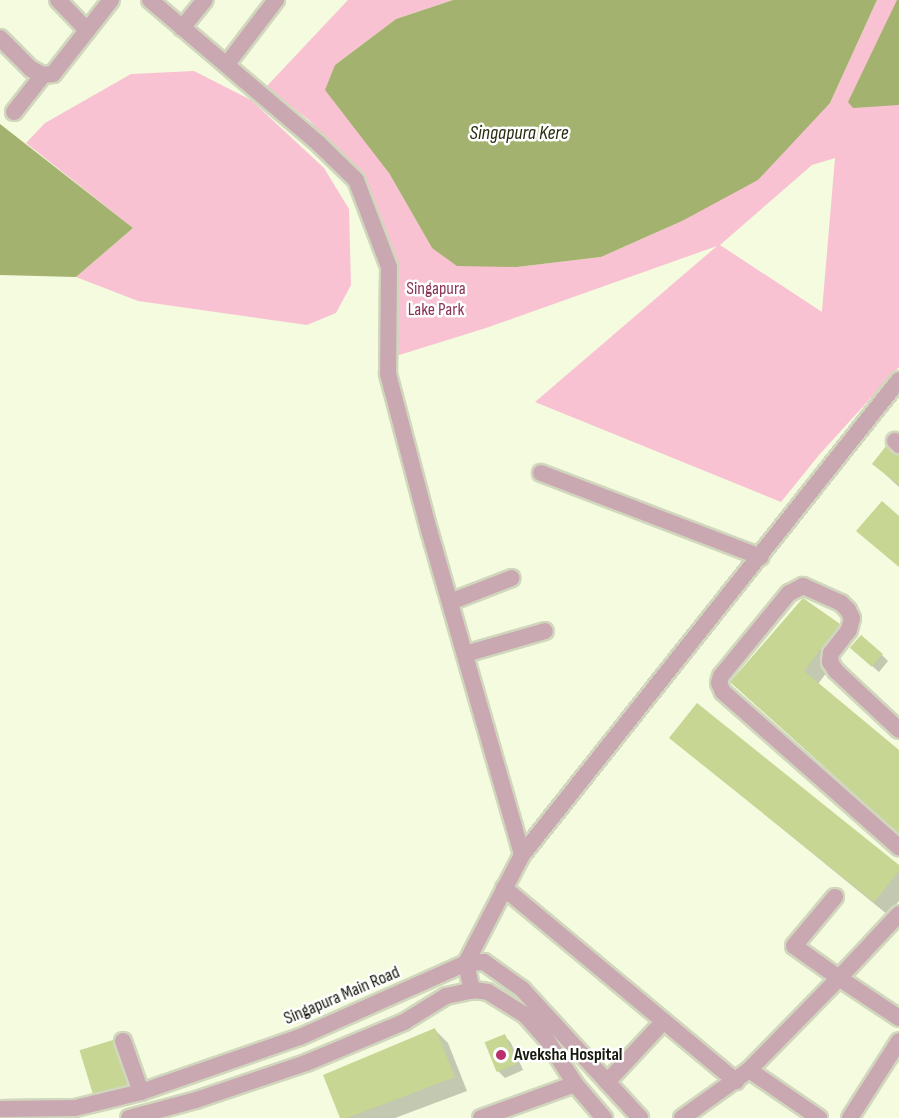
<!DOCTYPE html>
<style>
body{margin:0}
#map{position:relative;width:899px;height:1118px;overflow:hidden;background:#f4fbde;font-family:"Sofia Sans Condensed",sans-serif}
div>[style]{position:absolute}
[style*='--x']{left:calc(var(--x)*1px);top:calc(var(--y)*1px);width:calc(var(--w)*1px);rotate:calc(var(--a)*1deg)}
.green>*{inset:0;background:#f9c2d3}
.water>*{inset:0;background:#a4b270}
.shadow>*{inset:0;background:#0003}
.building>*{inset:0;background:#c7d692;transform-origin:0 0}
.roads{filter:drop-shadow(2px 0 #d1d7bd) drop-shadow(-2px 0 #d1d7bd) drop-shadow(0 2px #d1d7bd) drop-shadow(0 -2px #d1d7bd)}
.minor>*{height:16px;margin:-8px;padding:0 8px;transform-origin:8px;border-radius:8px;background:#c9a8b2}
.dots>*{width:16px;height:16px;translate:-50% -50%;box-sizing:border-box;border:3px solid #fff;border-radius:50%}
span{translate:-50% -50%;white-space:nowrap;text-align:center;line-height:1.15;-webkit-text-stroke:5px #fff;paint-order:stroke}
.park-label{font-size:18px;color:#893557}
.street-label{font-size:18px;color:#171a0f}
.poi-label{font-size:18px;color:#171a0f;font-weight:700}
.left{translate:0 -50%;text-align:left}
.water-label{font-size:20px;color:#282d10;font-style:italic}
</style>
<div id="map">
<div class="green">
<div style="clip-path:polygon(evenodd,348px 0,453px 0,396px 19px,335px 65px,389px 173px,432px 248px,517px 267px,601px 257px,682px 221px,811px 121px,830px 103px,877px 0,899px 0,899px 367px,819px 455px,781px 502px,535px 402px,717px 246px,486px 328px,396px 356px,392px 248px,362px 178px,309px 120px,266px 87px,348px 0,835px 158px,822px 311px,822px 312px,720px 245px,812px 165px,835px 158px)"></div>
<div style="clip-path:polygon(194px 71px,251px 100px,324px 168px,349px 209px,351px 285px,336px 313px,307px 325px,138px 301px,76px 277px,133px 228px,26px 143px,45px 123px,131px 74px)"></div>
</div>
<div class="water">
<div style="clip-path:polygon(453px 0,877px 0,830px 103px,758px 180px,682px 221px,601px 257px,517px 267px,457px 266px,432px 248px,389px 173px,325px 90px,335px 65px,396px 19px)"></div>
<div style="clip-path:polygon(897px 0,899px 0,899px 105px,853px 108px,848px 102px)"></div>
<div style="clip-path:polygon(0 124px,133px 228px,76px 277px,0 275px)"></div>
</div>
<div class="shadow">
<div style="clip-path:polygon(899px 456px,899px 487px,874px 464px)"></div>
<div style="clip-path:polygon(839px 626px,852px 639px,818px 684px,899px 752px,899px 834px,746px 696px)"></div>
<div style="clip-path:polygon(857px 653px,882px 655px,888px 661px,879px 672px)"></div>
<div style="clip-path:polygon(671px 738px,899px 867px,899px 901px,888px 915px)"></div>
<div style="clip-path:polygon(435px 1030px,448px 1043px,467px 1091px,395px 1118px,341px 1118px)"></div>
<div style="clip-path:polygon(505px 1036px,511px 1043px,523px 1070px,505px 1078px,498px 1071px)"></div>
<div style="clip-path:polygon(112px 1041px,119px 1048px,133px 1091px,100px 1099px,94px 1092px)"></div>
</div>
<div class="building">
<div style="clip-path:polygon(886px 446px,899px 455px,899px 485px,872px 464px)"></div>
<div style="clip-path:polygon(882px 501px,899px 516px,899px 567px,856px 531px)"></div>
<div style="clip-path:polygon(803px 598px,840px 624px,804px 671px,899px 750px,899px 833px,730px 682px)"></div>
<div style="left:861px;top:635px;width:29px;height:17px;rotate:41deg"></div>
<div style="clip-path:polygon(697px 703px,899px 865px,899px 871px,874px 902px,669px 738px)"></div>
<div style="clip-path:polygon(435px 1028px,455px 1077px,347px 1118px,340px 1118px,323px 1075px)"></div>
<div style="left:505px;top:1034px;width:32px;height:22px;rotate:68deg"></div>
<div style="left:113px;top:1040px;width:47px;height:35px;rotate:73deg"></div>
</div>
<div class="roads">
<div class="minor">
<div style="--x:58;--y:0;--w:42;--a:46"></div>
<div style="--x:150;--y:0;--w:222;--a:40.4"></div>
<div style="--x:319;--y:144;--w:52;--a:44.2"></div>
<div style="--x:356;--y:180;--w:93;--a:69.2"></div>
<div style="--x:389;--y:267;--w:107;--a:90.5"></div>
<div style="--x:388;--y:374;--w:161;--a:75.3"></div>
<div style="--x:429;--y:530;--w:338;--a:74"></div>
<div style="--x:182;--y:28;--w:36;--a:-51"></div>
<div style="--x:0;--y:38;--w:44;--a:45"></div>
<div style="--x:31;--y:69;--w:13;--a:27"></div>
<div style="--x:43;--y:75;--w:10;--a:-6"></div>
<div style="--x:53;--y:74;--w:94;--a:-51.9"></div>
<div style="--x:227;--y:64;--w:81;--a:-52.6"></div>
<div style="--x:14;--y:112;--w:47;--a:-51.9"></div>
<div style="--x:895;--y:441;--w:6;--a:45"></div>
<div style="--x:541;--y:473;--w:235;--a:20.9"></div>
<div style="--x:450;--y:602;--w:66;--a:-21.2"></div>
<div style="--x:465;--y:654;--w:83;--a:-16"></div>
<div style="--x:899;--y:730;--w:86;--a:-136.9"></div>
<div style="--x:836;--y:671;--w:11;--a:-124"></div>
<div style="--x:830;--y:662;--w:9;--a:-84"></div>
<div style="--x:831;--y:653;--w:29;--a:-52"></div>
<div style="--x:849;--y:630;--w:12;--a:-76"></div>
<div style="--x:852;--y:618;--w:9;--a:-117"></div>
<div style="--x:848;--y:610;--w:10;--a:-135"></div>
<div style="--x:841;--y:603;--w:42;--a:-155.9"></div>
<div style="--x:803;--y:586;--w:16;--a:153"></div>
<div style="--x:789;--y:593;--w:107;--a:129.3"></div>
<div style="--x:721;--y:676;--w:7;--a:106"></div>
<div style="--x:719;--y:683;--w:10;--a:66"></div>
<div style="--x:723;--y:692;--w:235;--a:41.4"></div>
<div style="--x:504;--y:888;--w:302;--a:39.8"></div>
<div style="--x:899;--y:914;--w:88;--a:133.2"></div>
<div style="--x:839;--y:978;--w:72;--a:33.7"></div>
<div style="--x:472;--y:991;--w:29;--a:-102"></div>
<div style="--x:466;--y:963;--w:122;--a:-62.6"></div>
<div style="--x:522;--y:855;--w:606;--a:-51.56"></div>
<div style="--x:123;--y:1041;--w:54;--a:70.6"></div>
<div style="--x:749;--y:1070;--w:129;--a:-45.6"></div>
<div style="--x:839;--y:978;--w:55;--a:-144.6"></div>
<div style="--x:794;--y:946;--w:64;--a:-50.1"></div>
<div style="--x:607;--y:1082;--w:83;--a:-46.9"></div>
<div style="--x:0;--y:1109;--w:75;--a:-0.8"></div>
<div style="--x:75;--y:1108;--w:68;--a:-13.6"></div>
<div style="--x:141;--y:1092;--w:168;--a:-19.1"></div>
<div style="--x:300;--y:1037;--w:182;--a:-24"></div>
<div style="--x:466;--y:963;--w:18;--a:-3"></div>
<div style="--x:484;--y:962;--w:47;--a:35.4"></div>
<div style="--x:522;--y:989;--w:175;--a:47.5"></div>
<div style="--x:129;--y:1118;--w:69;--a:-15"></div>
<div style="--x:196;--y:1100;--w:116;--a:-18.6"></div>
<div style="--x:306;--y:1063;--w:106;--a:-22.7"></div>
<div style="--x:404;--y:1022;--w:49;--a:-31.8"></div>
<div style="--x:446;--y:996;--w:29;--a:-12"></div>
<div style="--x:474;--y:990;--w:14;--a:8"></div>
<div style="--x:488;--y:992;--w:44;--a:31.9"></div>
<div style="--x:525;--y:1015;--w:30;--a:48"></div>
<div style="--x:545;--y:1037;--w:56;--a:57.4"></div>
<div style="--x:575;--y:1084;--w:45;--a:49.5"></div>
<div style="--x:481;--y:1118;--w:100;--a:-19.9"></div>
<div style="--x:682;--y:1118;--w:82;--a:-35.6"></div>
<div style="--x:749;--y:1070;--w:85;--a:34.4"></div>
<div style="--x:850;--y:1118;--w:91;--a:-57.5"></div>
</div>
</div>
<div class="dots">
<div style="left:501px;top:1055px;background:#b82f6c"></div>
</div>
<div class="park-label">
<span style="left:436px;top:300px">Singapura<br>Lake Park</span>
</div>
<div class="street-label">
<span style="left:342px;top:996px;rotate:-23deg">Singapura Main Road</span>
</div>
<div class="poi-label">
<span class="left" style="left:514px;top:1055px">Aveksha Hospital</span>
</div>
<div class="water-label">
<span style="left:519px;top:133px">Singapura Kere</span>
</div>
</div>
